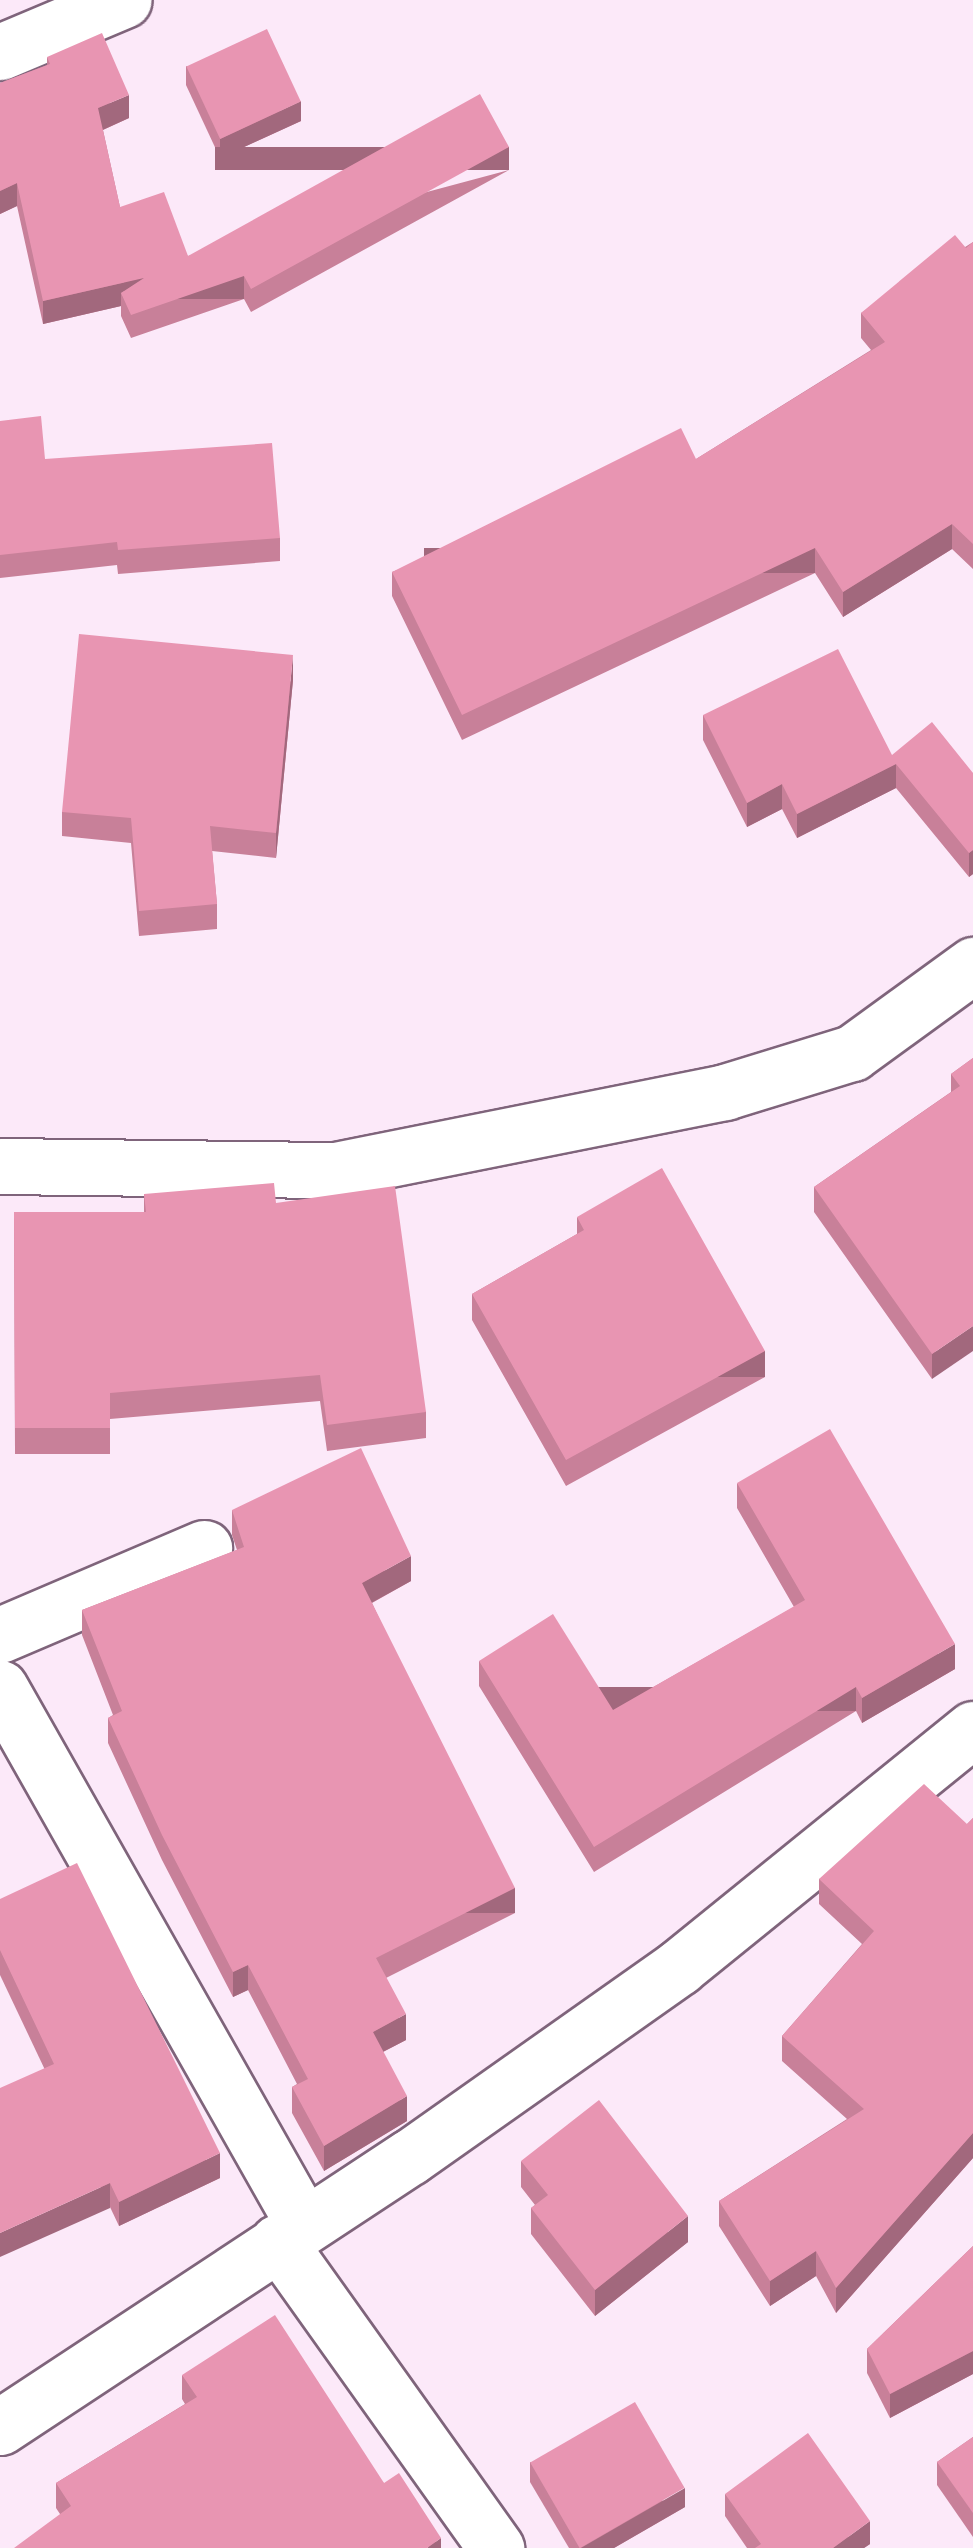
<!DOCTYPE html>
<style>
body{margin:0}
#map{position:relative;width:973px;height:2548px;overflow:hidden;background:#fce9f9;font-family:"Sofia Sans Condensed",sans-serif}
div>[style]{position:absolute}
[style*='--x']{left:calc(var(--x)*1px);top:calc(var(--y)*1px);width:calc(var(--w)*1px);rotate:calc(var(--a)*1deg)}
.roads{filter:drop-shadow(2px 0 #7f647b) drop-shadow(-2px 0 #7f647b) drop-shadow(0 2px #7f647b) drop-shadow(0 -2px #7f647b)}
.street>*{height:55px;margin:-27.5px;padding:0 27.5px;transform-origin:27.5px;border-radius:27.5px;background:#fff}
.wall>*{inset:0;background:#c88099}
.shaded-wall>*{inset:0;background:#a2687d;transform-origin:0 0}
.building>*{inset:0;background:#e895b2;transform-origin:0 0}
span{translate:-50% -50%;white-space:nowrap;text-align:center;line-height:1.15;-webkit-text-stroke:9px #fff;paint-order:stroke}
</style>
<div id="map">
<div class="roads">
<div class="street">
<div style="--x:0;--y:52;--w:134;--a:-22.8"></div>
<div style="--x:0;--y:1166;--w:335;--a:0.7"></div>
<div style="--x:335;--y:1170;--w:398;--a:-11.3"></div>
<div style="--x:725;--y:1092;--w:133;--a:-17.1"></div>
<div style="--x:852;--y:1053;--w:150;--a:-36"></div>
<div style="--x:0;--y:1635;--w:222;--a:-23.1"></div>
<div style="--x:0;--y:1688;--w:617;--a:60.49"></div>
<div style="--x:278;--y:2242;--w:376;--a:54.5"></div>
<div style="--x:0;--y:2427;--w:491;--a:-33.4"></div>
<div style="--x:410;--y:2157;--w:329;--a:-35.2"></div>
<div style="--x:679;--y:1967;--w:378;--a:-39"></div>
</div>
</div>
<div class="wall">
<div style="clip-path:polygon(47px 57px,129px 118px,103px 130px,120px 207px,188px 256px,509px 170px,251px 312px,244px 299px,131px 338px,121px 316px,121px 306px,43px 324px,17px 206px,0 214px,0 83px,47px 65px)"></div>
<div style="clip-path:polygon(186px 66px,301px 121px,220px 158px,186px 85px)"></div>
<div style="clip-path:polygon(973px 242px,973px 569px,952px 549px,843px 617px,815px 573px,462px 740px,392px 596px,392px 572px,696px 459px,871px 350px,861px 338px,861px 313px)"></div>
<div style="clip-path:polygon(0 421px,45px 459px,280px 538px,280px 561px,118px 574px,117px 565px,0 578px)"></div>
<div style="clip-path:polygon(293px 680px,276px 858px,212px 851px,217px 904px,217px 929px,139px 936px,131px 843px,62px 836px,62px 812px)"></div>
<div style="clip-path:polygon(703px 715px,973px 773px,973px 874px,969px 877px,896px 788px,797px 838px,782px 809px,747px 827px,703px 740px)"></div>
<div style="clip-path:polygon(973px 1058px,932px 1379px,814px 1212px,814px 1187px,951px 1092px,951px 1074px)"></div>
<div style="clip-path:polygon(144px 1194px,276px 1203px,426px 1412px,426px 1438px,327px 1451px,320px 1401px,110px 1419px,110px 1454px,15px 1454px,14px 1212px,144px 1212px)"></div>
<div style="clip-path:polygon(577px 1217px,765px 1377px,566px 1486px,472px 1320px,472px 1294px,577px 1234px)"></div>
<div style="clip-path:polygon(737px 1483px,955px 1669px,862px 1723px,856px 1711px,594px 1872px,479px 1686px,479px 1661px,613px 1710px,794px 1607px,737px 1508px)"></div>
<div style="clip-path:polygon(232px 1510px,411px 1581px,372px 1603px,515px 1913px,386px 1978px,406px 2040px,383px 2052px,407px 2121px,324px 2171px,292px 2113px,292px 2087px,297px 2084px,248px 1990px,233px 1997px,162px 1860px,108px 1743px,108px 1718px,113px 1715px,82px 1635px,82px 1610px,237px 1550px,232px 1535px)"></div>
<div style="clip-path:polygon(973px 1818px,973px 2158px,836px 2313px,816px 2276px,770px 2306px,719px 2226px,719px 2201px,847px 2119px,782px 2061px,782px 2036px,862px 1944px,819px 1904px,819px 1879px,967px 1824px)"></div>
<div style="clip-path:polygon(0 1899px,220px 2178px,119px 2226px,0 1975px)"></div>
<div style="clip-path:polygon(521px 2161px,688px 2242px,595px 2316px,531px 2234px,531px 2208px,535px 2205px,521px 2187px)"></div>
<div style="clip-path:polygon(973px 2246px,973px 2374px,890px 2418px,867px 2373px,867px 2349px)"></div>
<div style="clip-path:polygon(182px 2375px,384px 2483px,441px 2548px,60px 2514px,56px 2508px,56px 2483px,185px 2404px,182px 2399px)"></div>
<div style="clip-path:polygon(973px 2437px,973px 2537px,937px 2485px,937px 2462px)"></div>
<div style="clip-path:polygon(530px 2462px,685px 2507px,614px 2548px,569px 2548px,530px 2482px)"></div>
<div style="clip-path:polygon(725px 2494px,870px 2544px,864px 2548px,747px 2548px,725px 2516px)"></div>
</div>
<div class="shaded-wall">
<div style="clip-path:polygon(129px 95px,129px 118px,98px 132px,98px 108px)"></div>
<div style="clip-path:polygon(301px 101px,301px 121px,220px 158px,220px 139px)"></div>
<div style="left:509px;top:147px;width:23px;height:294px;rotate:90deg"></div>
<div style="clip-path:polygon(17px 183px,17px 206px,0 214px,0 191px)"></div>
<div style="left:244px;top:276px;width:23px;height:120px;rotate:90deg"></div>
<div style="clip-path:polygon(144px 278px,121px 293px,121px 306px,43px 324px,43px 301px)"></div>
<div style="clip-path:polygon(952px 524px,952px 549px,843px 617px,843px 592px)"></div>
<div style="left:815px;top:548px;width:25px;height:391px;rotate:90deg"></div>
<div style="clip-path:polygon(293px 655px,293px 680px,276px 858px,276px 833px)"></div>
<div style="clip-path:polygon(896px 764px,896px 788px,797px 838px,797px 814px)"></div>
<div style="clip-path:polygon(782px 784px,782px 809px,747px 827px,747px 803px)"></div>
<div style="clip-path:polygon(973px 850px,973px 874px,969px 877px,969px 853px)"></div>
<div style="clip-path:polygon(973px 1326px,973px 1351px,932px 1379px,932px 1354px)"></div>
<div style="left:765px;top:1351px;width:26px;height:227px;rotate:90deg"></div>
<div style="clip-path:polygon(411px 1556px,411px 1581px,362px 1608px,362px 1583px)"></div>
<div style="clip-path:polygon(955px 1644px,955px 1669px,862px 1723px,862px 1698px)"></div>
<div style="left:856px;top:1687px;width:24px;height:307px;rotate:90deg"></div>
<div style="left:515px;top:1888px;width:25px;height:156px;rotate:90deg"></div>
<div style="clip-path:polygon(248px 1965px,248px 1990px,233px 1997px,233px 1972px)"></div>
<div style="clip-path:polygon(406px 2014px,406px 2040px,373px 2057px,373px 2032px)"></div>
<div style="clip-path:polygon(407px 2096px,407px 2121px,324px 2171px,324px 2146px)"></div>
<div style="clip-path:polygon(973px 2133px,973px 2158px,836px 2313px,836px 2288px)"></div>
<div style="clip-path:polygon(220px 2153px,220px 2178px,119px 2226px,119px 2202px)"></div>
<div style="clip-path:polygon(110px 2183px,110px 2208px,0 2257px,0 2233px)"></div>
<div style="clip-path:polygon(688px 2216px,688px 2242px,595px 2316px,595px 2290px)"></div>
<div style="clip-path:polygon(816px 2251px,816px 2276px,770px 2306px,770px 2281px)"></div>
<div style="clip-path:polygon(973px 2351px,973px 2374px,890px 2418px,890px 2394px)"></div>
<div style="clip-path:polygon(685px 2488px,685px 2507px,614px 2548px,581px 2548px)"></div>
<div style="clip-path:polygon(870px 2521px,870px 2544px,864px 2548px,833px 2548px)"></div>
<div style="clip-path:polygon(441px 2538px,441px 2548px,427px 2548px)"></div>
</div>
<div class="building">
<div style="left:267px;top:29px;width:80px;height:89px;rotate:65deg"></div>
<div style="clip-path:polygon(102px 33px,129px 95px,98px 108px,120px 207px,164px 192px,188px 256px,480px 94px,509px 147px,251px 289px,244px 276px,131px 315px,121px 293px,144px 278px,43px 301px,17px 183px,0 191px,0 83px,50px 64px,47px 57px)"></div>
<div style="clip-path:polygon(955px 235px,966px 248px,973px 242px,973px 544px,952px 524px,843px 592px,815px 548px,462px 715px,392px 572px,681px 428px,696px 459px,885px 342px,861px 313px)"></div>
<div style="clip-path:polygon(41px 416px,45px 459px,272px 443px,280px 538px,118px 550px,117px 542px,0 555px,0 421px)"></div>
<div style="clip-path:polygon(79px 634px,293px 655px,276px 833px,210px 826px,217px 904px,139px 911px,131px 818px,62px 812px)"></div>
<div style="clip-path:polygon(838px 649px,892px 755px,932px 722px,973px 773px,973px 850px,969px 853px,896px 764px,797px 814px,782px 784px,747px 803px,703px 715px)"></div>
<div style="clip-path:polygon(973px 1058px,973px 1326px,932px 1354px,814px 1187px,960px 1086px,951px 1074px)"></div>
<div style="clip-path:polygon(662px 1168px,765px 1351px,566px 1460px,472px 1294px,584px 1230px,577px 1217px)"></div>
<div style="clip-path:polygon(274px 1183px,276px 1203px,395px 1186px,426px 1412px,327px 1425px,320px 1375px,110px 1393px,110px 1428px,15px 1428px,14px 1212px,146px 1212px,144px 1194px)"></div>
<div style="clip-path:polygon(830px 1429px,955px 1644px,862px 1698px,856px 1687px,594px 1847px,479px 1661px,553px 1614px,613px 1710px,805px 1600px,737px 1483px)"></div>
<div style="clip-path:polygon(361px 1448px,411px 1556px,362px 1583px,515px 1888px,376px 1958px,406px 2014px,373px 2032px,407px 2096px,324px 2146px,292px 2087px,308px 2079px,248px 1965px,233px 1972px,162px 1835px,108px 1718px,122px 1711px,82px 1610px,244px 1547px,232px 1510px)"></div>
<div style="clip-path:polygon(924px 1784px,967px 1824px,973px 1818px,973px 2133px,836px 2288px,816px 2251px,770px 2281px,719px 2201px,864px 2109px,782px 2036px,874px 1931px,819px 1879px)"></div>
<div style="clip-path:polygon(77px 1863px,220px 2153px,119px 2202px,110px 2183px,0 2233px,0 2088px,54px 2064px,0 1950px,0 1899px)"></div>
<div style="clip-path:polygon(599px 2100px,688px 2216px,595px 2290px,531px 2208px,548px 2195px,521px 2161px)"></div>
<div style="clip-path:polygon(973px 2246px,973px 2351px,890px 2394px,867px 2349px)"></div>
<div style="clip-path:polygon(275px 2315px,384px 2483px,399px 2473px,441px 2538px,427px 2548px,14px 2548px,71px 2506px,56px 2483px,197px 2397px,182px 2375px)"></div>
<div style="left:635px;top:2402px;width:99px;height:121px;rotate:60deg"></div>
<div style="clip-path:polygon(808px 2433px,870px 2521px,833px 2548px,755px 2548px,761px 2544px,725px 2494px)"></div>
<div style="clip-path:polygon(973px 2437px,973px 2513px,937px 2462px)"></div>
</div>
</div>
